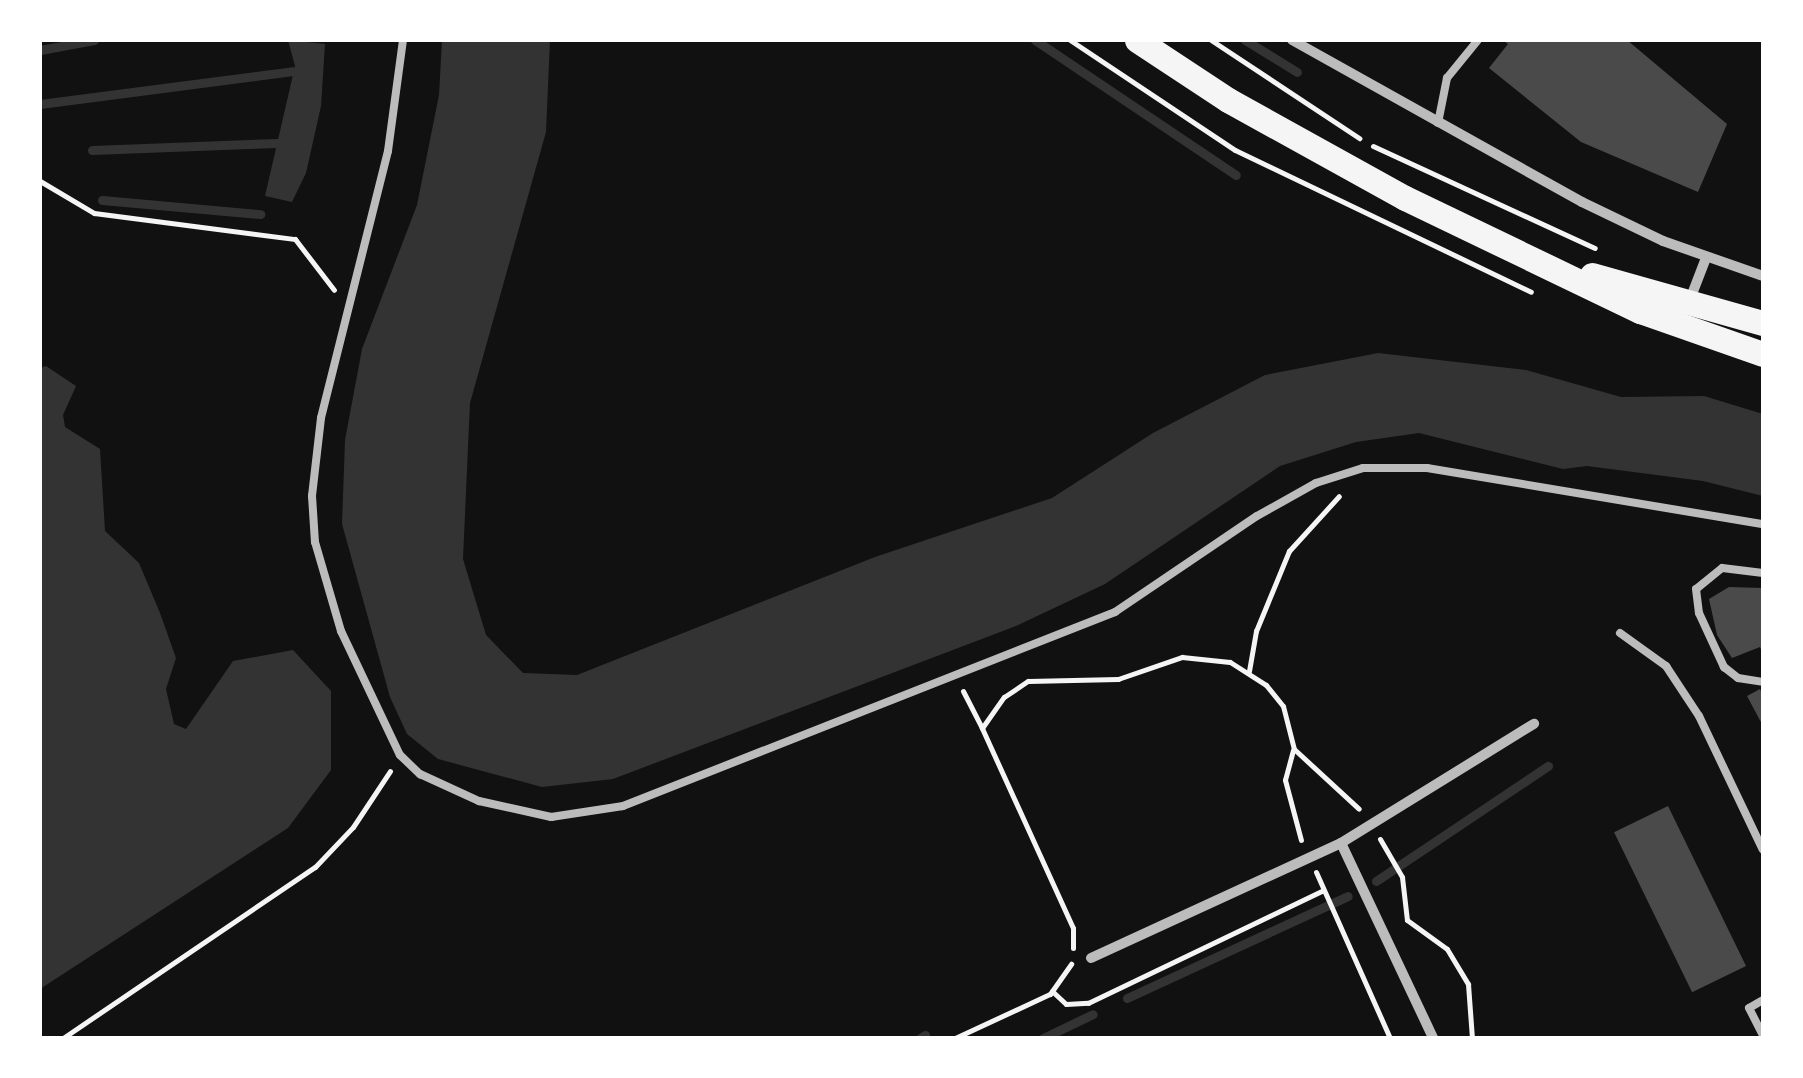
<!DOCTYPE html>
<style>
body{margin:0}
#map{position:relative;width:1803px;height:1078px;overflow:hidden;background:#111;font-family:"Golos Text",sans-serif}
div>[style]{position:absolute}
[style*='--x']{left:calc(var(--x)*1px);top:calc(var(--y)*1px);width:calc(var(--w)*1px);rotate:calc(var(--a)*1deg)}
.water>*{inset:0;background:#333}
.stream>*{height:9px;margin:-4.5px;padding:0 4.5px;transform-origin:4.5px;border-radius:4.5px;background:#333}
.building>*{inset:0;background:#4a4a4a;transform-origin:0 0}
.path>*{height:5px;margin:-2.5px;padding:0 2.5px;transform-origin:2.5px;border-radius:2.5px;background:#f5f5f5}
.service>*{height:8px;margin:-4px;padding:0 4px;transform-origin:4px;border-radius:4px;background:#bcbcbc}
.minor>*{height:10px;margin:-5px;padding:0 5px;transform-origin:5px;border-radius:5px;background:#bcbcbc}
.primary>*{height:25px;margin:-12.5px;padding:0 12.5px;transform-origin:12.5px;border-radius:12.5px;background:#f5f5f5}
span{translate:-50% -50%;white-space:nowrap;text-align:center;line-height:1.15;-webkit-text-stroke:10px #fff;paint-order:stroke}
.frame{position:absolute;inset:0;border:42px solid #fff;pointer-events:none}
</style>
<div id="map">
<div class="water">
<div style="clip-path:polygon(288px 40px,325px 44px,321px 106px,306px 173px,292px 202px,265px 196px,295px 66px)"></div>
<div style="clip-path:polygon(442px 40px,550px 40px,546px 132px,470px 403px,463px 559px,486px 635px,523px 673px,577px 675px,875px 557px,1052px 498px,1153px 433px,1265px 375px,1378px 353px,1526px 370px,1621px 397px,1704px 396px,1763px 414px,1763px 496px,1703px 481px,1587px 466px,1563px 469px,1419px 433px,1356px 442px,1280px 466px,1105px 584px,1016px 626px,613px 779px,542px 787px,438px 759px,407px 734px,390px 697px,342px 524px,345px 440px,362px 349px,417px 205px,439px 95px)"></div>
<div style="clip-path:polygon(46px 366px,76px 386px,63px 415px,65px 427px,100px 449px,105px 531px,139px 563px,160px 613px,176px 658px,166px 689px,174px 724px,186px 729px,233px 661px,293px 650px,331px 691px,331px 770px,288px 828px,40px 989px,40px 368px)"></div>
</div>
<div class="stream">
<div style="--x:1035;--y:40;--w:242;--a:33.9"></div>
<div style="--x:1245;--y:40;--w:61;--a:31.6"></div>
<div style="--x:40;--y:50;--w:55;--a:-10.5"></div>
<div style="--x:40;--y:104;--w:255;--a:-7.4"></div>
<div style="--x:92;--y:150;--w:185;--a:-2.2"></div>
<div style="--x:102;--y:200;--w:159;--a:5.1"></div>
<div style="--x:1376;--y:881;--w:207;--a:-33.8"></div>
<div style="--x:1127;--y:998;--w:243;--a:-24.8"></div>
<div style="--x:920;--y:1038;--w:6;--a:-31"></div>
<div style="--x:1043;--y:1038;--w:55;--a:-25.6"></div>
</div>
<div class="building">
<div style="clip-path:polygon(1503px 40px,1627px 40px,1727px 124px,1698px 192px,1581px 142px,1489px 68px,1508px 44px)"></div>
<div style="clip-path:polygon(1729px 587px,1763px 588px,1763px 654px,1760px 647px,1732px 658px,1717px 635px,1709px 599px)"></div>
<div style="clip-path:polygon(1760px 689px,1763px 695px,1763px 726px,1747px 696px)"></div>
<div style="left:1668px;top:806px;width:178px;height:60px;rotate:64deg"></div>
</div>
<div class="path">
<div style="--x:1070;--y:40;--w:198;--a:33.7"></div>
<div style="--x:1235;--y:150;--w:328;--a:25.6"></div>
<div style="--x:1211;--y:40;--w:178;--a:33.5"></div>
<div style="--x:1373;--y:146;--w:244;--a:24.7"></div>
<div style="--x:40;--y:181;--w:63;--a:30.7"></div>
<div style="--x:94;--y:213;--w:203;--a:7.4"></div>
<div style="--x:295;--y:239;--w:64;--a:52.6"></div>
<div style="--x:1249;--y:671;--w:41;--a:-80.1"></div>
<div style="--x:1256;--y:631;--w:87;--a:-67.6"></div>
<div style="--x:1289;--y:551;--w:74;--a:-47.7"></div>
<div style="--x:963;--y:691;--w:42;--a:62.8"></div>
<div style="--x:1293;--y:750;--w:31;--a:105"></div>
<div style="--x:1285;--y:780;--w:62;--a:75.1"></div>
<div style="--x:1380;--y:839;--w:44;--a:59.9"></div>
<div style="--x:1402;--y:877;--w:43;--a:83.4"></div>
<div style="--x:1407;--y:920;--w:49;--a:35.9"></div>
<div style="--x:1447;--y:949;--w:41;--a:59"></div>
<div style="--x:1468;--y:984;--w:54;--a:85.8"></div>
<div style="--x:1316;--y:872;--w:182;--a:66"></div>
<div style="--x:1073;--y:948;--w:20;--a:-90"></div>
<div style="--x:1073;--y:928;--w:220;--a:-114.5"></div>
<div style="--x:982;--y:728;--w:38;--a:-55"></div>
<div style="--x:1004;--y:697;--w:29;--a:-34"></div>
<div style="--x:1028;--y:681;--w:90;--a:-1.3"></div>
<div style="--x:1118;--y:679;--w:68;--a:-19"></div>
<div style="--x:1182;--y:657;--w:48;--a:5.9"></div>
<div style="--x:1230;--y:662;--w:43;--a:32.6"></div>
<div style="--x:1266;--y:685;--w:27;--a:51"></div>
<div style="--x:1283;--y:706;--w:44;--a:75.7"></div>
<div style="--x:1294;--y:749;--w:88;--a:42.7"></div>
<div style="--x:1052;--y:991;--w:19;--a:43"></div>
<div style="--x:1066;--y:1004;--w:22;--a:-3"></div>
<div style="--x:1088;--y:1003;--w:259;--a:-25.6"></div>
<div style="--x:63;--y:1038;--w:305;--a:-34.2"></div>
<div style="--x:315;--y:867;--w:55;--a:-46.5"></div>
<div style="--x:353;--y:827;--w:67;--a:-56.5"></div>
<div style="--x:955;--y:1038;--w:105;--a:-24.9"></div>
<div style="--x:1050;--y:994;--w:37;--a:-55"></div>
</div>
<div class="service">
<div style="--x:403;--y:40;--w:112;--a:97.7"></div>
<div style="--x:388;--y:151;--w:275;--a:104.1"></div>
<div style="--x:321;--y:418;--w:79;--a:96.6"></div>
<div style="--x:312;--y:496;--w:46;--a:86.3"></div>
<div style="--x:315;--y:542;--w:93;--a:73.7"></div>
<div style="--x:341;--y:631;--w:137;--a:64.6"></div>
<div style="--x:400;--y:755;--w:28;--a:44"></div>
<div style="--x:420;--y:774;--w:65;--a:24.6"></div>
<div style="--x:479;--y:801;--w:74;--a:12.5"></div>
<div style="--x:551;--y:817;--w:73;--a:-8.7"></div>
<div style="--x:623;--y:806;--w:529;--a:-21.52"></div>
<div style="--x:1115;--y:612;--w:171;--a:-34.1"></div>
<div style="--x:1257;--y:516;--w:68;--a:-29.2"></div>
<div style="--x:1316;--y:483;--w:49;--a:-17.7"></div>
<div style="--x:1363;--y:468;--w:64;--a:0"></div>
<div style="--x:1427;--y:468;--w:341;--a:9.5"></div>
<div style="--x:1438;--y:123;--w:46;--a:-78.7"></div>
<div style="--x:1447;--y:78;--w:49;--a:-50.8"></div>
<div style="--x:1763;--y:573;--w:41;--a:-173"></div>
<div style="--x:1722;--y:568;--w:33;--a:141"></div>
<div style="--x:1696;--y:589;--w:24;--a:83"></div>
<div style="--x:1699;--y:613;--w:60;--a:65.2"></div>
<div style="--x:1724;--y:667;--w:18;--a:38"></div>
<div style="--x:1738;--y:678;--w:25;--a:9"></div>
<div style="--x:1620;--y:633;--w:57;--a:35.7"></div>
<div style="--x:1666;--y:666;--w:60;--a:56.6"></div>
<div style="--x:1699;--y:716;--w:148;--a:64.5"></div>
<div style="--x:1763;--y:1000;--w:16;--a:150"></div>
<div style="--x:1749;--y:1008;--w:30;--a:63"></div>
</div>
<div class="minor">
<div style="--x:1292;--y:40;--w:332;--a:29.2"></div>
<div style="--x:1582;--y:202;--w:90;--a:25.7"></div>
<div style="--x:1663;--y:241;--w:106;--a:19.3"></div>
<div style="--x:1689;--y:302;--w:47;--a:-68.9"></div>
<div style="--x:1341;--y:843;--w:216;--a:64.7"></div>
<div style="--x:1091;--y:958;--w:275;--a:-24.7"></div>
<div style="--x:1341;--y:843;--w:227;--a:-31.7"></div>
</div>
<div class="primary">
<div style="--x:1137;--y:40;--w:109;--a:33.4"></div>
<div style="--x:1228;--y:100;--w:202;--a:29"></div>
<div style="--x:1405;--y:198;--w:261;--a:25.7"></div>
<div style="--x:1640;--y:311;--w:130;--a:19.3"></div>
<div style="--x:1592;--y:275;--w:178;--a:15.7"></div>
</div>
<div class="frame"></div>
</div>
